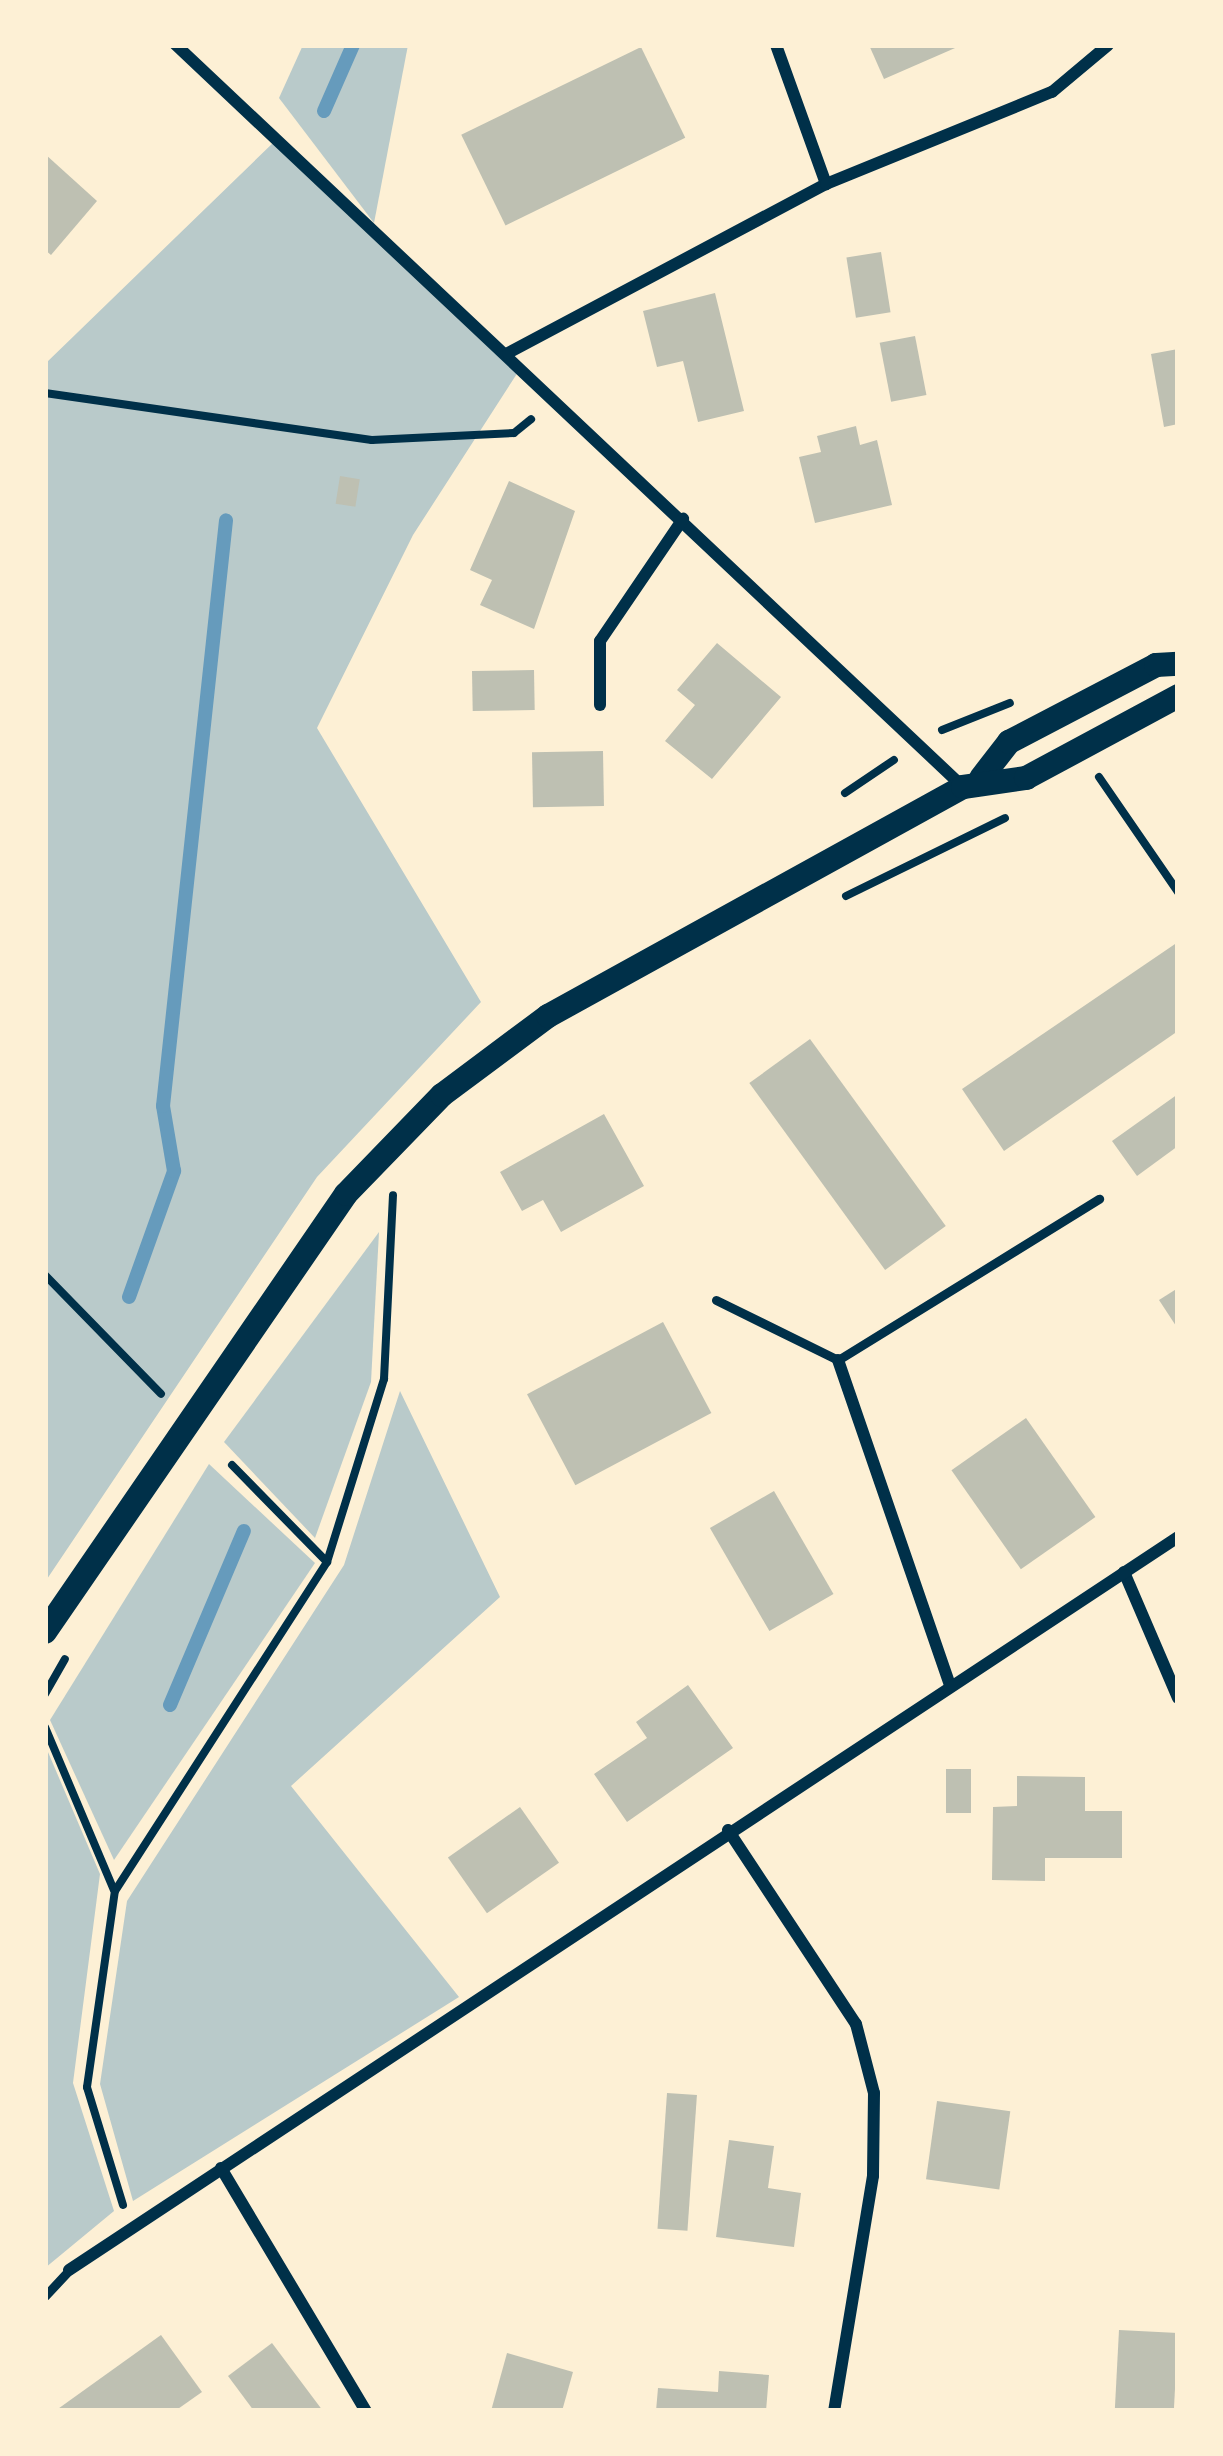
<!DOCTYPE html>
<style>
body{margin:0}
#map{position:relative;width:1223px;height:2456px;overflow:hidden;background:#fdf0d5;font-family:Jost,sans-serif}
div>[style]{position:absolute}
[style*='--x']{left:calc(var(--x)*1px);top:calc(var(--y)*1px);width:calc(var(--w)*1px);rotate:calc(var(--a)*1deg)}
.green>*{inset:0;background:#b9caca}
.stream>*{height:14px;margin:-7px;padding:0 7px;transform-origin:7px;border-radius:7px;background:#669bbc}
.building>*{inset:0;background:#bec0b2;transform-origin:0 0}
.path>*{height:8px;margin:-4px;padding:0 4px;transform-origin:4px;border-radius:4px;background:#003049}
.service>*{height:9px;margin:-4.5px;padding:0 4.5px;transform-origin:4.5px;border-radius:4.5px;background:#003049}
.minor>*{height:12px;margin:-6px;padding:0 6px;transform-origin:6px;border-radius:6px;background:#003049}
.secondary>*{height:24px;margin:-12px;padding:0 12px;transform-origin:12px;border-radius:12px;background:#003049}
span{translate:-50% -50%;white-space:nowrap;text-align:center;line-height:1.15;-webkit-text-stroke:9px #fdf0d5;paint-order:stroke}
.frame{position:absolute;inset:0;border:48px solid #fdf0d5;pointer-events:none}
</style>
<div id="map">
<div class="green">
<div style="clip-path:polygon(303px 45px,408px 45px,374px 223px,279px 98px)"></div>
<div style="clip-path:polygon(275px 141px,520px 369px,413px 535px,317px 728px,481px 1002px,317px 1177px,45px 1582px,45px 364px)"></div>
<div style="clip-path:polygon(379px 1232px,371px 1382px,315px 1538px,224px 1442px)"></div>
<div style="clip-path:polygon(400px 1391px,500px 1597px,291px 1786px,459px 1997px,133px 2201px,100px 2084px,127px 1901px,344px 1565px)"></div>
<div style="clip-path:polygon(209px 1464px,315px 1563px,114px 1860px,50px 1720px)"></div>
<div style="clip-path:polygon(45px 1745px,100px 1874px,73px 2083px,114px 2211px,45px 2268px)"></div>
</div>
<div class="stream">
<div style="--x:324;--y:111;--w:72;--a:-66.3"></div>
<div style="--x:129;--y:1297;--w:134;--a:-70.3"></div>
<div style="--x:174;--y:1171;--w:66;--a:-99.6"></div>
<div style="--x:163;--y:1106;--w:589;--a:-83.86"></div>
<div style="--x:170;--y:1705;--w:189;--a:-67"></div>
</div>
<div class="building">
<div style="clip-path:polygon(869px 45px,962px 45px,884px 79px)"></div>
<div style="left:641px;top:47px;width:101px;height:200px;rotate:64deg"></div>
<div style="clip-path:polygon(45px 154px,97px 201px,51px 255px,45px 250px)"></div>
<div style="left:881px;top:252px;width:61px;height:35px;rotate:81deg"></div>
<div style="clip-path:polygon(715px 293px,744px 411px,698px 422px,683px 361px,657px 367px,643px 311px)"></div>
<div style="left:915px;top:336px;width:60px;height:36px;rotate:79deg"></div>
<div style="clip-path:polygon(1178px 349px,1178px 424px,1164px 427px,1151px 354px)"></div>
<div style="clip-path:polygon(856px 426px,860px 445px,877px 440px,892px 505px,815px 523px,799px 457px,821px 452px,817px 436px)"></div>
<div style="left:340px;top:476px;width:20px;height:28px;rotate:9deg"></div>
<div style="clip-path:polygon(509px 481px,575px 511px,534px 629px,480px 605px,492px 580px,470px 570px)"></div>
<div style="clip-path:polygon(717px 643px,781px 697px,712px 779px,665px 741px,695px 705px,677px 690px)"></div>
<div style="left:534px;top:670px;width:40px;height:62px;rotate:89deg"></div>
<div style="left:603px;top:751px;width:55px;height:71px;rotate:89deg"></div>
<div style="clip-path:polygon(1178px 942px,1178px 1031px,1004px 1151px,962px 1089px)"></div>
<div style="left:810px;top:1039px;width:231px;height:75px;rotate:54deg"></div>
<div style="clip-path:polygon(1178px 1094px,1178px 1146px,1137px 1176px,1112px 1141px)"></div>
<div style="clip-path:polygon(604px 1114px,644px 1186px,561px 1232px,543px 1200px,522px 1211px,500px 1172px)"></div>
<div style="clip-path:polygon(1178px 1288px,1178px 1329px,1159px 1300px)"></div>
<div style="left:663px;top:1322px;width:103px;height:154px;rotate:62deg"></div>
<div style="left:1026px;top:1418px;width:121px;height:91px;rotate:55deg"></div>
<div style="left:774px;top:1491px;width:119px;height:74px;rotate:60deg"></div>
<div style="clip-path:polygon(688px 1685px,733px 1748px,627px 1822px,594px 1774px,647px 1738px,636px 1722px)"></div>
<div style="left:946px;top:1769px;width:25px;height:44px"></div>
<div style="clip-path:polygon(1017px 1776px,1085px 1777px,1085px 1811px,1122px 1811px,1122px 1858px,1045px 1858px,1045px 1881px,992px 1880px,993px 1807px,1017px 1806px)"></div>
<div style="left:520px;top:1807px;width:68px;height:88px;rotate:55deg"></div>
<div style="left:667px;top:2093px;width:30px;height:136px;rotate:4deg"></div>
<div style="left:937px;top:2101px;width:74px;height:79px;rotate:8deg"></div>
<div style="clip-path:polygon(729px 2140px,774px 2146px,768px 2188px,801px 2193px,794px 2247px,716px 2237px)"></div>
<div style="left:1119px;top:2330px;width:59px;height:81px;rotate:3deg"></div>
<div style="clip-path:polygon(161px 2335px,202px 2392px,175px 2411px,55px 2411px)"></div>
<div style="clip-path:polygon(272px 2343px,323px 2411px,254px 2411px,228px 2376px)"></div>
<div style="clip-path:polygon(507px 2353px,573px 2372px,562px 2411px,491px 2411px)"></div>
<div style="clip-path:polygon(719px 2371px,769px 2375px,766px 2411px,656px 2411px,658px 2388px,718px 2392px)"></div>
</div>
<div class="path">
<div style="--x:45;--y:393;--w:330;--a:8.2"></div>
<div style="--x:372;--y:440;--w:142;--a:-2.8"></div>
<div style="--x:514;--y:433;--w:22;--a:-39"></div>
<div style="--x:942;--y:730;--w:73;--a:-21.7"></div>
<div style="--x:1099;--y:777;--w:140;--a:55.5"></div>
<div style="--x:845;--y:793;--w:59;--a:-34"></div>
<div style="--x:846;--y:896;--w:177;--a:-26.1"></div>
<div style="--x:45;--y:1275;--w:166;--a:45.7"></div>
<div style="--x:232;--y:1465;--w:136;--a:45.6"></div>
<div style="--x:45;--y:1694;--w:40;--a:-60.3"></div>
<div style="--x:45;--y:1727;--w:177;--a:67.1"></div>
<div style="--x:123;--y:2205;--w:123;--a:-107"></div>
<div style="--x:87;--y:2087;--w:198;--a:-81.9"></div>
<div style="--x:115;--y:1891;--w:391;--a:-57.2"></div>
<div style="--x:327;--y:1562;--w:192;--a:-72.7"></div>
<div style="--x:384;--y:1379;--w:184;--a:-87.2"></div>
</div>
<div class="service">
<div style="--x:716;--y:1300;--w:136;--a:26.2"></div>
<div style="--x:838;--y:1360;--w:307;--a:-31.7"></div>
<div style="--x:45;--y:2296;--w:35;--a:-47"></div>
</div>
<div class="minor">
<div style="--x:176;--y:45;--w:1080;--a:43.31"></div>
<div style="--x:776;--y:45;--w:148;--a:70.2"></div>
<div style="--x:508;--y:353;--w:360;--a:-28"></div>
<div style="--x:826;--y:184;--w:244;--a:-22.2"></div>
<div style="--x:1052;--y:92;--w:73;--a:-40"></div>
<div style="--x:600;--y:705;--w:64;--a:-90"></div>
<div style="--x:600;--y:641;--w:148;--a:-55.8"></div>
<div style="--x:838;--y:1360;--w:342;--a:71"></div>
<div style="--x:1124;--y:1572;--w:137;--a:66.8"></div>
<div style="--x:728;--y:1830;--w:232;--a:56.6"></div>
<div style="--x:856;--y:2024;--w:71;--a:75.4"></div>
<div style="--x:874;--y:2093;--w:83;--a:90.7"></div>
<div style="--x:873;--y:2176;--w:238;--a:99.4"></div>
<div style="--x:221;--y:2168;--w:283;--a:59.2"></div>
<div style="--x:69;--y:2270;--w:1329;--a:-33.46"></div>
</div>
<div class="secondary">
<div style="--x:981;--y:778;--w:46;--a:-52.1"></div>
<div style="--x:1009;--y:742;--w:166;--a:-27.6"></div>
<div style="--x:1156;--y:665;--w:22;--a:-3"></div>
<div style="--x:45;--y:1632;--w:531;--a:-55.5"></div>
<div style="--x:346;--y:1194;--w:138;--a:-45.9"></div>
<div style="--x:442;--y:1095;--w:132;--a:-36.7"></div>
<div style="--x:548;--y:1016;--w:474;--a:-28.9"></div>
<div style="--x:963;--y:787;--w:64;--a:-8.1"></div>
<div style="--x:1026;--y:778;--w:173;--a:-28.3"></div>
</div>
<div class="frame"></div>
</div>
